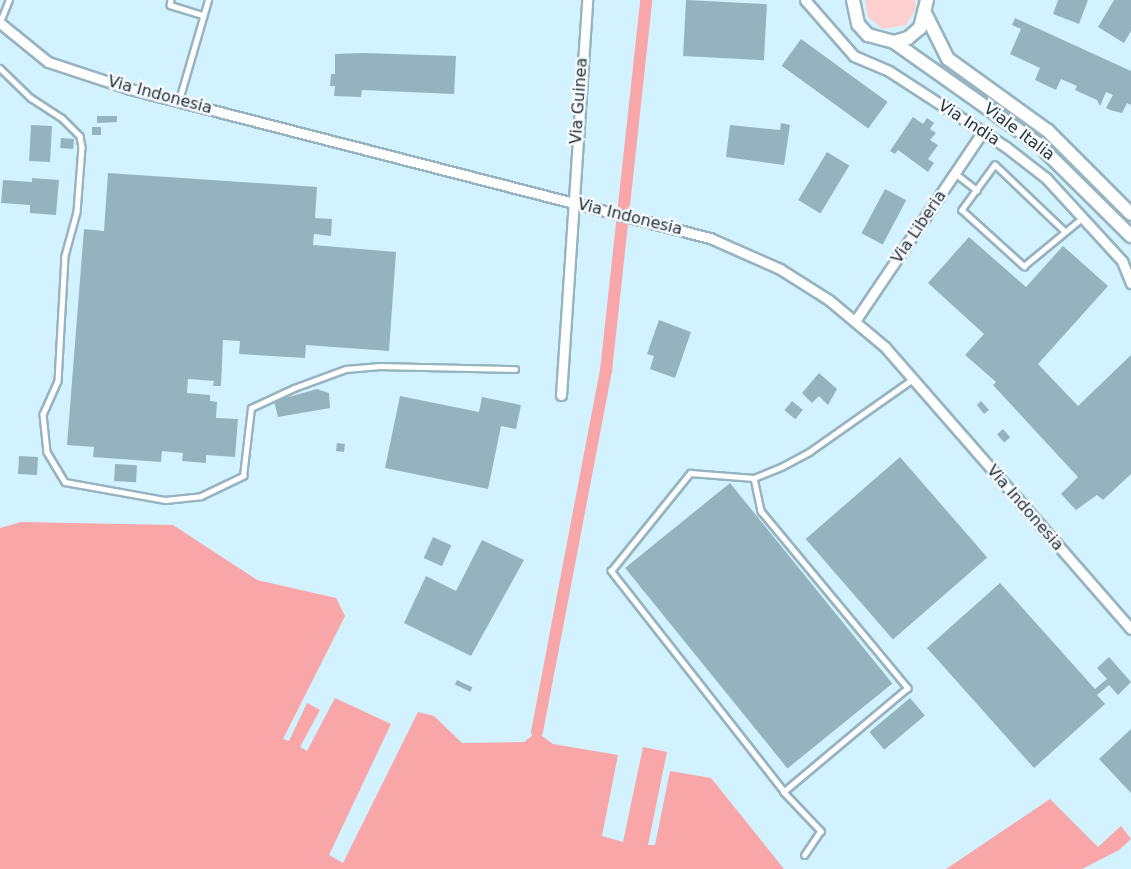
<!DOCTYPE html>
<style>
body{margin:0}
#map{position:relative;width:1131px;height:869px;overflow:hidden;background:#d3f2ff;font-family:"DejaVu Sans",sans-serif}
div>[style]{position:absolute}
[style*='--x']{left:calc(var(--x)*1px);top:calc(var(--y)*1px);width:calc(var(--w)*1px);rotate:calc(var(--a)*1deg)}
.green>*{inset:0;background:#fecfcf}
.water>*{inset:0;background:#f9a6a8}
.canal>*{height:12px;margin:-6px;padding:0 6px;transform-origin:6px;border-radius:6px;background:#f9a6a8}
.building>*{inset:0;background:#95b2bf;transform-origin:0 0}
.roads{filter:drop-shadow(2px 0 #96b4c0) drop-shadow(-2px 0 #96b4c0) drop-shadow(0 2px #96b4c0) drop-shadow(0 -2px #96b4c0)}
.service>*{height:4.5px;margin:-2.25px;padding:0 2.25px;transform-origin:2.25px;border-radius:2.25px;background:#fff}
.minor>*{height:9px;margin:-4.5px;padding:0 4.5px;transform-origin:4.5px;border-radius:4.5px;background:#fff}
.secondary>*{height:12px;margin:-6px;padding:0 6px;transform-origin:6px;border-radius:6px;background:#fff}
span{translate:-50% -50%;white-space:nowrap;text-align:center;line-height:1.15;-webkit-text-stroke:5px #f4fafd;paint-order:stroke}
.street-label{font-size:16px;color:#273338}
</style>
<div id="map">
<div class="green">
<div style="clip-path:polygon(865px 0,915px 0,916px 9px,906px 25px,883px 29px,868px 17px)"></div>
</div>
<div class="water">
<div style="clip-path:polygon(21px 522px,173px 525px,257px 580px,336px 598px,345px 616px,283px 739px,289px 741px,307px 703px,320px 710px,300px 747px,307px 751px,335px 698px,391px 724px,329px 855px,343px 863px,418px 712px,434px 716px,462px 743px,524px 742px,537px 732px,553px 744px,618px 755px,602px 836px,623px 842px,643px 747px,667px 752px,648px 845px,655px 845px,670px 771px,711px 778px,784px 869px,0 869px,0 528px)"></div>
<div style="clip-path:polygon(1050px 799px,1098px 847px,1121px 826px,1131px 839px,1119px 850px,1082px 869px,946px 869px)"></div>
</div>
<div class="canal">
<div style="--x:537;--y:732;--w:368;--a:-79.2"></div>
<div style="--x:606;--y:371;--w:373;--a:-83.8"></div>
</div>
<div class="building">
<div style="left:686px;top:0;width:81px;height:56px;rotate:3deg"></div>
<div style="clip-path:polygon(1058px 0,1088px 0,1079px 24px,1053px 14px)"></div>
<div style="clip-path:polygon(1114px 0,1131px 0,1131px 31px,1124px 43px,1098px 27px)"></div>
<div style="clip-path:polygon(1015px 18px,1131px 71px,1131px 105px,1127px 103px,1122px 113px,1110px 110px,1106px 108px,1113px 95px,1106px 92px,1100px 106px,1097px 100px,1075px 90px,1077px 86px,1061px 79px,1056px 90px,1035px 80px,1040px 68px,1010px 54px,1021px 29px,1012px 25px)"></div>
<div style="left:801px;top:39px;width:107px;height:33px;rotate:36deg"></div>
<div style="clip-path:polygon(363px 53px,456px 56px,454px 94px,362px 90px,361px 97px,334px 96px,335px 86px,330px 86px,331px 74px,335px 74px,335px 54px)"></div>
<div style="clip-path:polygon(97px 116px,117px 116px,117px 122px,97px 123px)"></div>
<div style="clip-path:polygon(913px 117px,923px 124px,927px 118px,934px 123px,930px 129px,936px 133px,930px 140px,938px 145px,928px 159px,934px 163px,928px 172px,898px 150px,895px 154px,890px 151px)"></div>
<div style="clip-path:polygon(781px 123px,790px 125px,784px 165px,726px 157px,730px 125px,780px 130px)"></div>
<div style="left:31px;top:125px;width:21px;height:36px;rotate:3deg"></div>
<div style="left:92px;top:127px;width:9px;height:8px"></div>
<div style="left:61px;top:138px;width:13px;height:10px;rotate:4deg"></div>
<div style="left:827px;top:152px;width:26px;height:56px;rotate:31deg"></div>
<div style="clip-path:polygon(108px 173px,317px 187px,315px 218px,332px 219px,331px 236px,314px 234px,313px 245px,396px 252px,389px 351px,306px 345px,305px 358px,239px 354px,240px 341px,223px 340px,221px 386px,213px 386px,214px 381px,188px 379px,187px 393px,210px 395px,210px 401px,217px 402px,216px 418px,238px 419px,235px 457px,206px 455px,206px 463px,182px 461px,183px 453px,162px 451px,161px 462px,93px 457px,94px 447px,67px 445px,84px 229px,104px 231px)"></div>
<div style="clip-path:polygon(32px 178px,59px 180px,56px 215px,30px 213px,30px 205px,1px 203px,3px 180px,32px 182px)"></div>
<div style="left:885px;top:189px;width:24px;height:50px;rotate:28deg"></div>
<div style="clip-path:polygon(969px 237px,1026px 287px,1063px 246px,1108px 286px,1038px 364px,1078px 406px,1131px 355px,1131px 474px,1103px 500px,1097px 495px,1076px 510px,1061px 494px,1078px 477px,993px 385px,996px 382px,965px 355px,984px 334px,928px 283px)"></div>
<div style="clip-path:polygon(659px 320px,691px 332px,675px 378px,650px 369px,654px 356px,647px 354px)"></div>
<div style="clip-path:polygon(819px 373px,837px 389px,828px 405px,819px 396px,812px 403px,802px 393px)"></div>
<div style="clip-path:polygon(317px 389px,329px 393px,330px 408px,278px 417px,274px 401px)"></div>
<div style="clip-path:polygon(400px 396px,479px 412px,482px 397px,521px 405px,516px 429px,501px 426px,488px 489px,385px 468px)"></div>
<div style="left:792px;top:401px;width:14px;height:12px;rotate:39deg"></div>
<div style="clip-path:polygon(981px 401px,989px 410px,984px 414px,977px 405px)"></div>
<div style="left:1003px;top:429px;width:11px;height:8px;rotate:49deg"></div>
<div style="left:337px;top:443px;width:8px;height:8px;rotate:7deg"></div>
<div style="left:19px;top:456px;width:19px;height:18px;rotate:3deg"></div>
<div style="left:900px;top:457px;width:133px;height:125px;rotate:49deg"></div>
<div style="left:115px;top:464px;width:22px;height:17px;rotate:3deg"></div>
<div style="left:730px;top:483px;width:258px;height:135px;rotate:51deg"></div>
<div style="left:433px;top:537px;width:20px;height:23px;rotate:24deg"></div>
<div style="clip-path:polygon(482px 540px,524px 560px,471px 656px,404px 623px,426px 576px,456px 591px)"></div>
<div style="clip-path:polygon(1000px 583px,1095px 689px,1107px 679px,1097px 668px,1109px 657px,1131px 682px,1118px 695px,1109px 685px,1097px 695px,1105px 704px,1034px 768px,927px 648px)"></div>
<div style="left:457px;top:680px;width:17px;height:5px;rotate:25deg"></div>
<div style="left:910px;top:698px;width:23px;height:53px;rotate:50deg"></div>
<div style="clip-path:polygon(1131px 729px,1131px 793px,1099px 759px)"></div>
</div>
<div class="roads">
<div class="service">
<div style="--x:171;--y:0;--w:5;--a:101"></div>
<div style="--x:170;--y:5;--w:34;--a:17"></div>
<div style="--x:0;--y:22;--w:24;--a:-68"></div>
<div style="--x:0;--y:68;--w:43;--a:44.1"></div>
<div style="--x:31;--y:98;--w:37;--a:33"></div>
<div style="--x:62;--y:118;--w:25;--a:45"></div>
<div style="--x:80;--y:136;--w:11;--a:80"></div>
<div style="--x:82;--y:147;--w:65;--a:94.4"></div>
<div style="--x:77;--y:212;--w:46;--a:105.3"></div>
<div style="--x:65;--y:256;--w:125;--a:93.2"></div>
<div style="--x:58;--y:381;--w:36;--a:114"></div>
<div style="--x:43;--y:414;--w:38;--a:84"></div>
<div style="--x:47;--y:452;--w:35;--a:59"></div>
<div style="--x:65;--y:482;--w:102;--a:10.2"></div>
<div style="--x:165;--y:500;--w:36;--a:-6"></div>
<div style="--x:201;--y:496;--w:47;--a:-25.5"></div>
<div style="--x:243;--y:476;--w:68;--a:-83.3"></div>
<div style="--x:251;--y:408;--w:47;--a:-24.9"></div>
<div style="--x:294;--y:388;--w:55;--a:-20.1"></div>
<div style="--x:346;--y:369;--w:34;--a:-5"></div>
<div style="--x:380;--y:366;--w:135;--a:1.3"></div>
<div style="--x:179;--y:100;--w:104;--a:-73.8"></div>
<div style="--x:955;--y:173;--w:28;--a:38"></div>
<div style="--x:1065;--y:232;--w:97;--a:-136.3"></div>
<div style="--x:995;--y:165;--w:56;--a:126.3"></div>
<div style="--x:962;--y:210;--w:84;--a:42.1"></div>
<div style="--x:1024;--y:266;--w:75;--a:-39.6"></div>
<div style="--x:754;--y:478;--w:34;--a:78"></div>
<div style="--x:761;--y:511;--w:230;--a:50.3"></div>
<div style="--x:908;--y:688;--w:162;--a:140"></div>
<div style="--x:784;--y:792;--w:54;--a:46.5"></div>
<div style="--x:821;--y:831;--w:29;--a:124"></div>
<div style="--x:784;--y:792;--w:281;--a:-128.1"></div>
<div style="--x:611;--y:571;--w:126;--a:-51.1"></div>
<div style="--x:690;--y:473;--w:64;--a:4.5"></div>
<div style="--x:754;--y:478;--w:29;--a:-22"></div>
<div style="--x:781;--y:467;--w:32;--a:-28"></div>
<div style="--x:809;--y:452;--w:127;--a:-35.1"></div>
</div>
<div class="minor">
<div style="--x:805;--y:0;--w:74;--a:48.8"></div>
<div style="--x:854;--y:56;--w:38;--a:23"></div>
<div style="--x:889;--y:71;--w:140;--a:33"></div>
<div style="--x:1006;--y:147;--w:51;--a:37.8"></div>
<div style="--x:1046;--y:178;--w:113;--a:47.5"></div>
<div style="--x:1122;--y:261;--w:24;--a:68"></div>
<div style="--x:0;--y:23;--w:62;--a:39.1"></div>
<div style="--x:48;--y:62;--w:86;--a:18.2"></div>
<div style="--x:130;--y:89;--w:599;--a:14.41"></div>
<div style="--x:710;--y:238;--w:77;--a:23.9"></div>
<div style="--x:780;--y:269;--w:58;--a:32.3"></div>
<div style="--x:829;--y:300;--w:73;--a:40"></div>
<div style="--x:885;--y:347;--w:374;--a:48.9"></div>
<div style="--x:855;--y:321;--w:227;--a:-56"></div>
<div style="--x:561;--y:395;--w:396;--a:-86.2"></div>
</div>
<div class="secondary">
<div style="--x:853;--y:0;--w:25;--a:78"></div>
<div style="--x:858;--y:24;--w:15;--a:48"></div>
<div style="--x:868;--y:35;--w:27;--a:15"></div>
<div style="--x:894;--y:42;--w:15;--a:-16"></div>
<div style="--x:908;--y:38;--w:16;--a:-40"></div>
<div style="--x:920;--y:28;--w:29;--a:-76"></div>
<div style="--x:926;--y:15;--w:49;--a:63.4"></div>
<div style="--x:948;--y:59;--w:123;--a:35.8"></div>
<div style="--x:1048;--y:131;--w:117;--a:45"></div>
<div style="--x:894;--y:42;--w:176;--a:35.3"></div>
<div style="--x:1038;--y:144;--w:131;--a:44.7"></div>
</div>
</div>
<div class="street-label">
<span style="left:160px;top:95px;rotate:15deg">Via Indonesia</span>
<span style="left:579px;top:101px;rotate:-86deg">Via Guinea</span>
<span style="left:969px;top:123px;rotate:33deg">Via India</span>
<span style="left:1019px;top:132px;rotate:37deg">Viale Italia</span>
<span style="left:630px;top:217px;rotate:14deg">Via Indonesia</span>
<span style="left:919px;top:227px;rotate:-56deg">Via Liberia</span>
<span style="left:1025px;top:508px;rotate:49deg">Via Indonesia</span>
</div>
</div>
